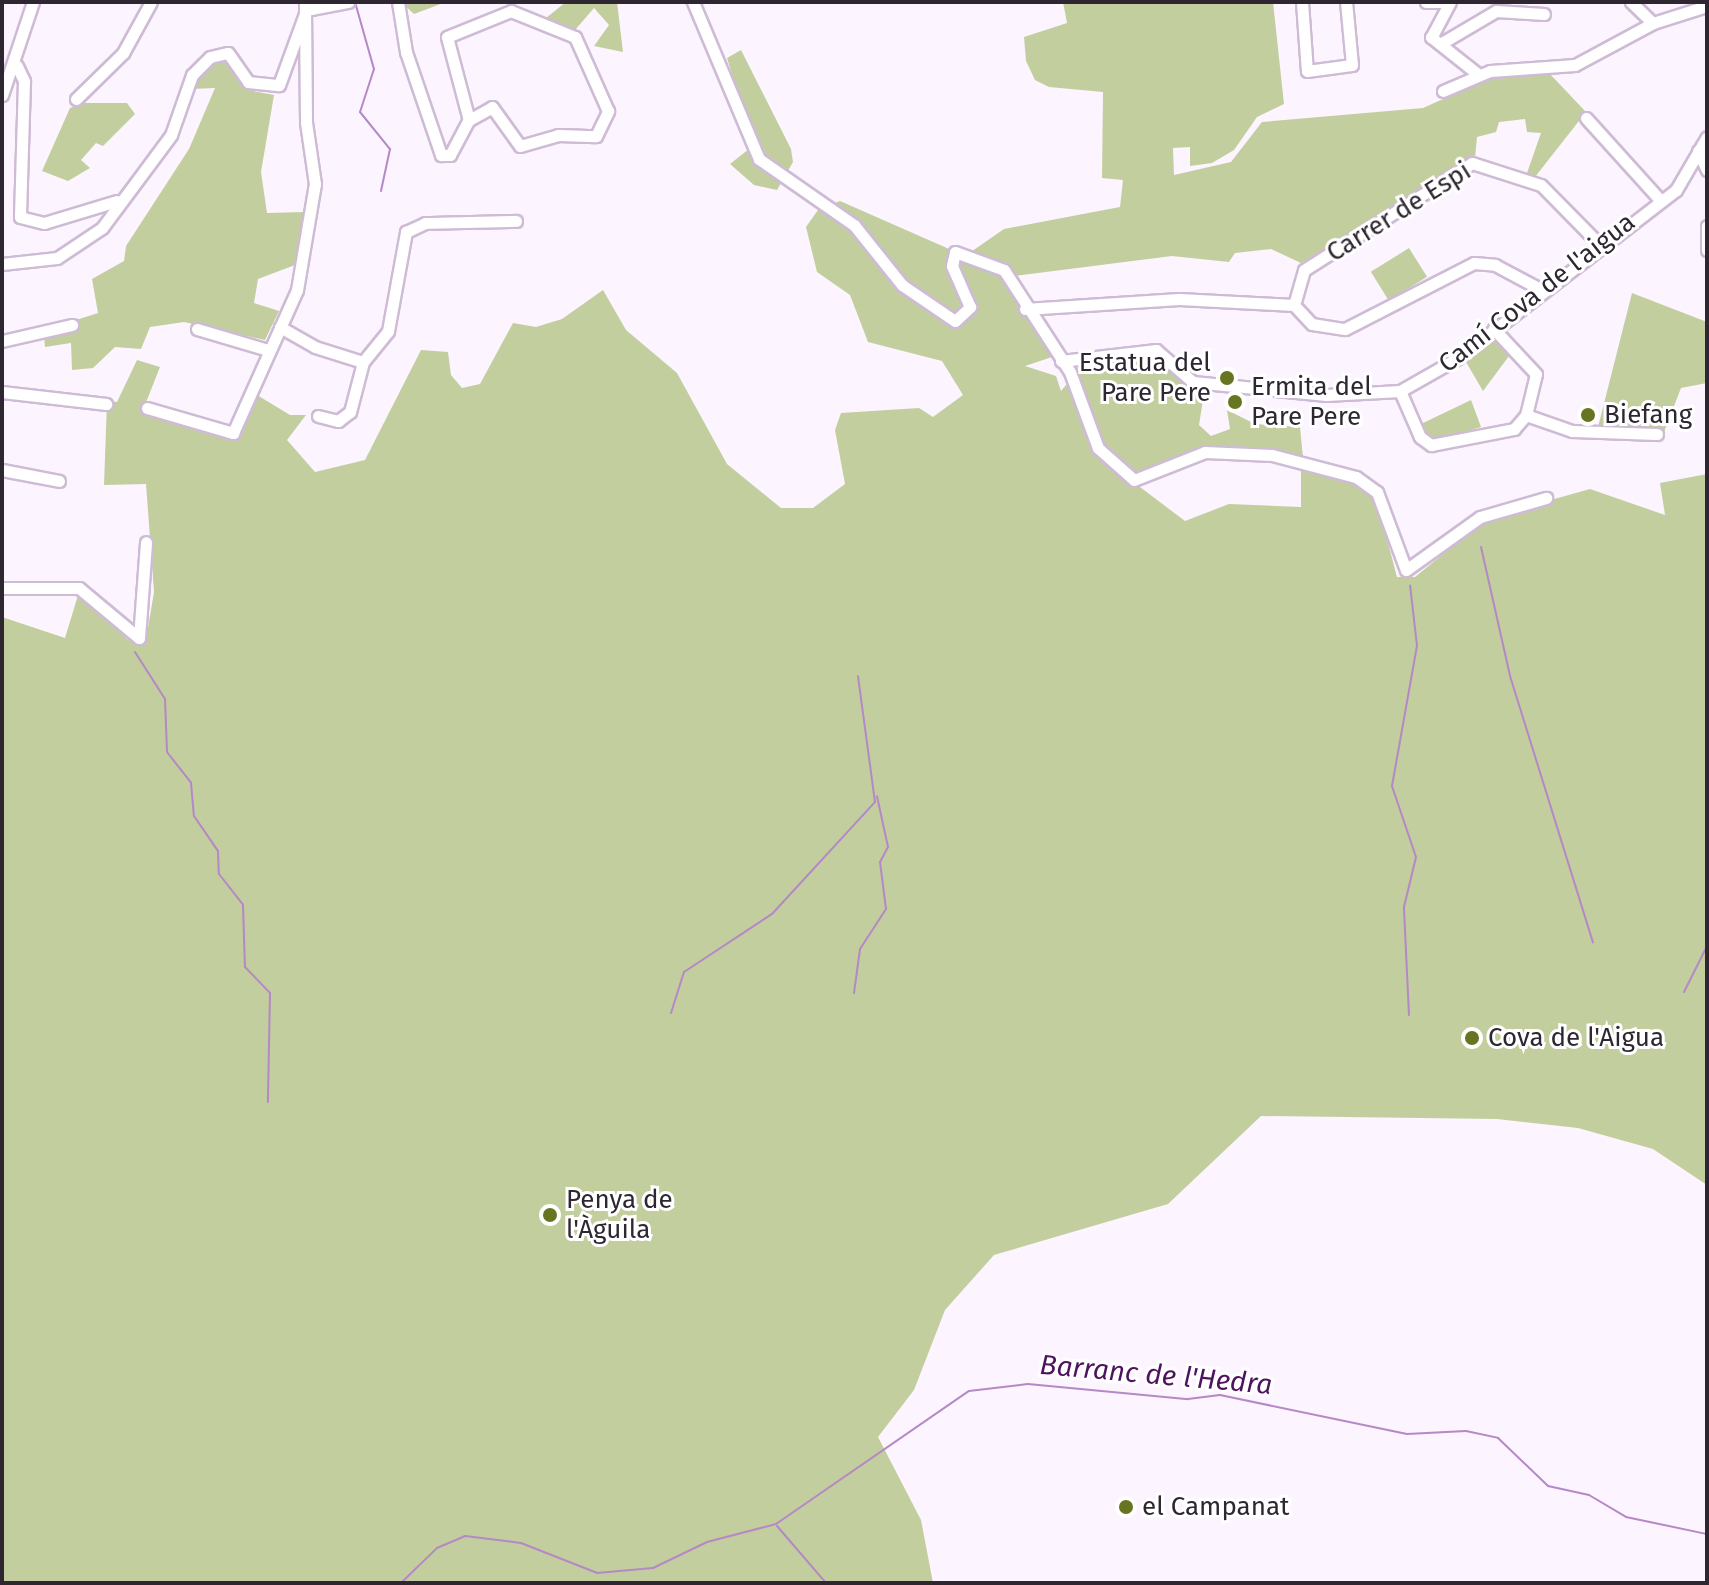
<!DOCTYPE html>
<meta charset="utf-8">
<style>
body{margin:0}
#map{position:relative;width:1709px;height:1585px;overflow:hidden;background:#fcf4ff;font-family:"Fira Sans",sans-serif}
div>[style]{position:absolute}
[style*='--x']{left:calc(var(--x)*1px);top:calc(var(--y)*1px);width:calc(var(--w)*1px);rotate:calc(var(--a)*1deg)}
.green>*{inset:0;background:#c3ce9e;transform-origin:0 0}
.stream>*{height:2px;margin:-1px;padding:0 1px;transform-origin:1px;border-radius:1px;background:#b588c6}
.roads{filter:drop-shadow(2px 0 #cebbd5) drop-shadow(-2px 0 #cebbd5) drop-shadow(0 2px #cebbd5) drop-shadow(0 -2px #cebbd5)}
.minor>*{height:11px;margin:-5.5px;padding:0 5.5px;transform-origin:5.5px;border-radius:5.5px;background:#fff}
.dots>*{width:22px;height:22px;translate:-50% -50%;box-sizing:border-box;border:4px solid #fff;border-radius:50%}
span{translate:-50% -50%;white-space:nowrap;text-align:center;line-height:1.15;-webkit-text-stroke:6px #fff;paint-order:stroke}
.street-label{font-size:26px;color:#2e2731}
.poi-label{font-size:26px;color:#2e2731}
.right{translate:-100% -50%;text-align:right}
.left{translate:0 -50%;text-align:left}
.water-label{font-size:28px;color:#4d135f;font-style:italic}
.frame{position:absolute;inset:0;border:4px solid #2e2731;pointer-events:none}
</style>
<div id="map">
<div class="green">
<div style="clip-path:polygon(401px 2px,446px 2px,414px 14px)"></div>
<div style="clip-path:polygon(566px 2px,617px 2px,623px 52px,594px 46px,609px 25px,594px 8px,575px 30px,546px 18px)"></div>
<div style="clip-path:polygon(1063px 2px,1273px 2px,1284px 104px,1257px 117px,1234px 150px,1212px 163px,1190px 166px,1190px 147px,1173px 148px,1174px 175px,1231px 162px,1262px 122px,1423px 108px,1499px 74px,1549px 73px,1586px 112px,1535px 177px,1527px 173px,1541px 133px,1527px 132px,1525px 119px,1499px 122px,1496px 132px,1477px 137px,1475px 158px,1301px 263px,1271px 249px,1235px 253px,1229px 262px,1172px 256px,1014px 276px,1058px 355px,1025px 366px,1056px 376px,1061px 391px,1087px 360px,1153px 355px,1205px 387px,1199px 425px,1211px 436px,1230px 429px,1227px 410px,1255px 424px,1300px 427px,1303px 458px,1263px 448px,1204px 448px,1163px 461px,1136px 484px,1185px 521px,1229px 504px,1301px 507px,1301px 470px,1360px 484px,1377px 501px,1397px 577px,1415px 577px,1487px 518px,1590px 489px,1665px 515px,1660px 483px,1707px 474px,1707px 1185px,1653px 1149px,1578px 1128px,1497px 1119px,1261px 1116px,1168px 1204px,994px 1255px,945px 1310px,914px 1390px,878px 1437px,921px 1520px,933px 1583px,2px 1583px,2px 617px,65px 638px,79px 592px,128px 640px,146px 640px,154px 592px,146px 484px,104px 485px,107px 401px,117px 402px,137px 360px,160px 367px,143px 410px,234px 438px,241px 437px,257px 395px,290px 415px,306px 415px,287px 440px,315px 472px,365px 460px,421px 350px,448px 352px,451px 375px,462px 388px,480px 384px,513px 323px,536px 327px,562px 319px,603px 290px,626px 330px,677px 373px,727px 464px,781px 508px,813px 508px,845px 484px,835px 430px,841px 413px,919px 408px,933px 417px,963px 395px,942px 361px,868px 342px,850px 295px,817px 272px,806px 227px,818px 210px,840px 201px,965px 256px,1004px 229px,1120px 207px,1123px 180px,1102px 178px,1103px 92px,1049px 87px,1035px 80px,1026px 61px,1024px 37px,1067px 23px)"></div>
<div style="clip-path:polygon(741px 50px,791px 149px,793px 162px,777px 190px,754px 185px,730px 164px,754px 145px,727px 58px)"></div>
<div style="clip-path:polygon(214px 59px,230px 59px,248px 90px,274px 95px,261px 172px,267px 213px,305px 212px,295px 265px,258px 279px,254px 303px,279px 311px,265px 340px,184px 322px,150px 327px,141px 349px,115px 347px,93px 368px,72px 370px,71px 343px,45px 347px,44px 335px,77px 328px,76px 320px,98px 313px,92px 279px,124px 261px,126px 246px,189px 149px,215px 88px,191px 89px)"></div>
<div style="clip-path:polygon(83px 103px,127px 103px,135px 114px,103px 146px,96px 143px,81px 160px,90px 168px,68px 181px,42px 171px,70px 108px)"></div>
<div style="left:1409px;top:248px;width:34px;height:45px;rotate:58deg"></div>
<div style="clip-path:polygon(1632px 293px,1707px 322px,1707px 383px,1681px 388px,1664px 432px,1598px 427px)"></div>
<div style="clip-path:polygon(1493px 340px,1512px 352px,1483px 391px,1466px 362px)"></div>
<div style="clip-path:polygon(1471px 400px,1481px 427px,1440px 440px,1425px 436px,1421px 424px)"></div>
</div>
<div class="stream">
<div style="--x:355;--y:2;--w:70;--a:74.2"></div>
<div style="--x:374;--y:69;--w:45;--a:108"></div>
<div style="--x:360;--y:112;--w:48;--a:51"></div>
<div style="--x:390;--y:149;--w:43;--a:102.1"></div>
<div style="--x:1481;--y:547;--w:132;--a:77.3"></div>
<div style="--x:1510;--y:676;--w:279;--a:72.7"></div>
<div style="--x:135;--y:652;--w:56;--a:57.4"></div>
<div style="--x:165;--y:699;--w:53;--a:87.8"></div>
<div style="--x:167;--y:752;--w:39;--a:52"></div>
<div style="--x:191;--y:783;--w:33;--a:85"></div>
<div style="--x:194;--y:816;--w:42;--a:55.6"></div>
<div style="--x:218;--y:851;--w:23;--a:88"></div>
<div style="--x:219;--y:874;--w:39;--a:52"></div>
<div style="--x:243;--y:905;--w:62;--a:88.2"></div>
<div style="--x:245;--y:967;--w:36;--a:46"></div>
<div style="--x:270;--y:993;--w:109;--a:91.1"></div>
<div style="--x:1684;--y:992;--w:51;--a:-63.4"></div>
<div style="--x:854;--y:993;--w:44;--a:-82.2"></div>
<div style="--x:860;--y:949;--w:48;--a:-57"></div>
<div style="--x:886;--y:909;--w:47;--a:-97.3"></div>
<div style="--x:880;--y:862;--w:17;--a:-62"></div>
<div style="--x:888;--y:847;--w:52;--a:-102.2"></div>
<div style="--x:671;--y:1013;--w:43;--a:-72.4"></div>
<div style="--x:684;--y:972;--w:105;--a:-33.4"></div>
<div style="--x:772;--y:914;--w:152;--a:-47.4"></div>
<div style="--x:875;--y:802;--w:127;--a:-97.7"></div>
<div style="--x:1409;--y:1015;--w:108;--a:-92.7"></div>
<div style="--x:1404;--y:907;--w:51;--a:-76.5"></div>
<div style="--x:1416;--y:857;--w:75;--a:-108.7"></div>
<div style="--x:1392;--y:786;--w:142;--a:-79.9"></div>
<div style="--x:1417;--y:646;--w:61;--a:-96.5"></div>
<div style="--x:777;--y:1526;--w:75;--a:49.3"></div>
<div style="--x:401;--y:1583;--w:50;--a:-44.2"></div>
<div style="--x:437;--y:1548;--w:30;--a:-23"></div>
<div style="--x:465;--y:1536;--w:56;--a:7.1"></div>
<div style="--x:521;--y:1543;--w:82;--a:21.5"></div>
<div style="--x:597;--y:1573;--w:56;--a:-5.1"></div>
<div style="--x:653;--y:1568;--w:60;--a:-25.7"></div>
<div style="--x:707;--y:1542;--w:71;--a:-14.6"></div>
<div style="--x:776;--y:1524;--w:234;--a:-34.6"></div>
<div style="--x:969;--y:1391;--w:59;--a:-6.8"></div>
<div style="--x:1028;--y:1384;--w:161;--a:5.4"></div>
<div style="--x:1188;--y:1399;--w:32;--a:-7"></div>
<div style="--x:1220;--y:1395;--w:191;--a:11.8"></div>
<div style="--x:1407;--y:1434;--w:59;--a:-2.9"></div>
<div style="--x:1466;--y:1431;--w:33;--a:12"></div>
<div style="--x:1498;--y:1438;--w:69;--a:43.8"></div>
<div style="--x:1548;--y:1486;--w:42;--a:12.4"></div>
<div style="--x:1589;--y:1495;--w:43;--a:30.7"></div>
<div style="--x:1626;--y:1517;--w:83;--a:11.9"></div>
</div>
<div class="roads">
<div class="minor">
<div style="--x:398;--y:2;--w:51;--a:80.9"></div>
<div style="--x:406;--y:52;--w:109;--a:71.2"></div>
<div style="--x:441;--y:155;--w:9;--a:0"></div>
<div style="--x:450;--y:155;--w:40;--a:-62"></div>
<div style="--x:469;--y:120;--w:26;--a:-29"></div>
<div style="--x:492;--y:107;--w:48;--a:54.3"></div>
<div style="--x:520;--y:146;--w:40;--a:-16"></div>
<div style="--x:558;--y:135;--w:38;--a:2"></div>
<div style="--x:596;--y:136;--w:28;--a:-64"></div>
<div style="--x:608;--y:111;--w:81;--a:-114"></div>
<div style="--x:575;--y:37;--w:69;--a:-157.9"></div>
<div style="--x:511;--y:11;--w:69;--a:157.9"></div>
<div style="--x:447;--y:37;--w:86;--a:75.2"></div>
<div style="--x:693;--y:2;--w:170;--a:67.2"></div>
<div style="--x:759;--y:159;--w:116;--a:34.8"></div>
<div style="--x:854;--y:225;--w:77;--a:51.3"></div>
<div style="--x:902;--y:285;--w:64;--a:34.2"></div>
<div style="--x:955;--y:321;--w:21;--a:-43"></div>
<div style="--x:970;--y:307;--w:45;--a:-113.7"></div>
<div style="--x:952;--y:266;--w:14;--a:-78"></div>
<div style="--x:955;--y:252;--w:52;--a:20.2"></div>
<div style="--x:1004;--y:270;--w:121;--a:57.1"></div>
<div style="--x:1070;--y:372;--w:81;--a:69.8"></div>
<div style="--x:1098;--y:448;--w:48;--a:41.6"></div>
<div style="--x:1134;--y:480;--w:76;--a:-21.5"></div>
<div style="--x:1205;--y:452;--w:67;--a:2.6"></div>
<div style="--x:1272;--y:455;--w:87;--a:14.7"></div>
<div style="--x:1356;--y:477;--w:26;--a:36"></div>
<div style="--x:1377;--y:492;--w:83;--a:69.6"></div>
<div style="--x:1406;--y:570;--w:91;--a:-35.6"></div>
<div style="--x:1480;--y:517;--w:69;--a:-16.1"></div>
<div style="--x:1302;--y:2;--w:69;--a:85.9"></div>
<div style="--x:1307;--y:71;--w:45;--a:-7.6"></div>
<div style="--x:1352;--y:65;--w:63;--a:-95.4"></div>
<div style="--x:1426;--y:2;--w:15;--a:0"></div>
<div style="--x:1450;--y:2;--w:40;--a:118"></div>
<div style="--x:1431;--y:37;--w:61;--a:38.4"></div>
<div style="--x:1631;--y:2;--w:30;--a:44"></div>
<div style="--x:306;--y:10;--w:43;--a:-10.8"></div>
<div style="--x:1440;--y:44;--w:65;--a:-30.5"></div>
<div style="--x:1496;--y:11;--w:48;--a:3.6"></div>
<div style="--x:17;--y:66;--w:17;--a:65"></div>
<div style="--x:24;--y:81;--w:136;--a:91.7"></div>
<div style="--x:20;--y:217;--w:25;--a:14"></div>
<div style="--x:44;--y:223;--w:76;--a:-16.8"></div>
<div style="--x:1443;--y:91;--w:51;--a:-23.1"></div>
<div style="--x:1490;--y:71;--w:85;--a:-4"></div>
<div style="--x:1575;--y:65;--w:89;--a:-28.3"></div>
<div style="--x:1653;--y:23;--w:57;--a:-17.5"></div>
<div style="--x:2;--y:95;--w:98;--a:-71.6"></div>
<div style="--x:76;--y:99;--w:66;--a:-44.4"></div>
<div style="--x:123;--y:53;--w:58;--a:-61.2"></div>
<div style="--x:1586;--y:118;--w:110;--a:47.9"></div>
<div style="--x:1698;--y:151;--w:21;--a:65"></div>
<div style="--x:1707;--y:226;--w:24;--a:90"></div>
<div style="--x:2;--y:264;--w:55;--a:-6.2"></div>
<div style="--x:57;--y:258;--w:54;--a:-33.7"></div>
<div style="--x:102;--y:228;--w:116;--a:-53.4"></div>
<div style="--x:171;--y:135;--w:64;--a:-70.7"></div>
<div style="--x:192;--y:75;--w:25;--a:-45"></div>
<div style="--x:210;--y:57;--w:18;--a:-13"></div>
<div style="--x:228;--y:53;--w:35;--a:55"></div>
<div style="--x:248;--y:82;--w:31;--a:6"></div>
<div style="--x:279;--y:85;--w:79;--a:-70"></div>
<div style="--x:1294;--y:305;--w:36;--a:-74"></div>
<div style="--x:1304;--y:270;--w:199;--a:-32.5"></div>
<div style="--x:1472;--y:163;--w:72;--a:17.7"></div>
<div style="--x:1541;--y:185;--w:84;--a:45.5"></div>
<div style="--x:1294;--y:305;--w:26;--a:47"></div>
<div style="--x:1312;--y:324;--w:33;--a:9"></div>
<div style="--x:1345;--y:329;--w:145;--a:-27.1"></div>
<div style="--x:1474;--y:263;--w:21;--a:5"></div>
<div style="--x:1495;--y:265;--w:53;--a:28"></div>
<div style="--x:1025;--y:309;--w:154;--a:-3.7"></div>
<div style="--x:1179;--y:299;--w:115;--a:3"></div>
<div style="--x:280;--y:327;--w:40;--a:29.7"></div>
<div style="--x:315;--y:347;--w:50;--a:17.4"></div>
<div style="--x:197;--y:329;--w:74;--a:16.5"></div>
<div style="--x:2;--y:341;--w:72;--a:-12.9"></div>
<div style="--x:1061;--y:361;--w:96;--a:-6.6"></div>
<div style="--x:1156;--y:350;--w:49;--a:40.9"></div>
<div style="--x:1193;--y:382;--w:134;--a:5.6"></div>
<div style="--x:1326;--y:395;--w:74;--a:-3.1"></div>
<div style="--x:1400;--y:391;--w:67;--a:-29.6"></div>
<div style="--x:1458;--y:358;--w:275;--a:-37.6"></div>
<div style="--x:1676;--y:190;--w:61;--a:-59.7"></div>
<div style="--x:1400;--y:391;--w:50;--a:66.5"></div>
<div style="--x:1420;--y:437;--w:14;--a:36"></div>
<div style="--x:1431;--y:445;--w:85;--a:-10.9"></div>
<div style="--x:1514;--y:429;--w:18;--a:-49"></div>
<div style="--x:1526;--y:415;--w:42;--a:-76.3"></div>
<div style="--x:1536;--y:374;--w:62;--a:-133"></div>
<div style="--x:2;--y:392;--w:105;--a:6.6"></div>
<div style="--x:147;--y:408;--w:90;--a:16.2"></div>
<div style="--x:233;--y:433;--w:157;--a:-65.9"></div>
<div style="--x:297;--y:290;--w:108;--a:-80.4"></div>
<div style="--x:315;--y:184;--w:63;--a:-98.3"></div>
<div style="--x:306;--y:122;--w:120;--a:-90.5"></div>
<div style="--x:1526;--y:415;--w:49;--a:19.2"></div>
<div style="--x:1572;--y:431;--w:85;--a:2"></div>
<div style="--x:318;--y:416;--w:21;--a:14"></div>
<div style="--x:338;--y:421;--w:15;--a:-37"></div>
<div style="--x:350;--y:412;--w:52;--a:-75.4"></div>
<div style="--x:363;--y:362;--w:40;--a:-51"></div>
<div style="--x:388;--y:331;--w:101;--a:-79.7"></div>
<div style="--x:406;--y:232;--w:21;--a:-25"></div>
<div style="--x:425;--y:223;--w:91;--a:-1.3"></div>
<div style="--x:2;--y:470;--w:58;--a:10.9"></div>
<div style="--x:2;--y:588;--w:77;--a:0"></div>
<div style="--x:79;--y:588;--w:78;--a:39.8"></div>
<div style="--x:139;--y:638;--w:96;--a:-85.8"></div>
</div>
</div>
<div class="dots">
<div style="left:1227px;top:378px;background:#677420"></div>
<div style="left:1235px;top:402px;background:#677420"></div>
<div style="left:1588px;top:415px;background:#677420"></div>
<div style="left:1472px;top:1038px;background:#677420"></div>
<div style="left:550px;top:1215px;background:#677420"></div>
<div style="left:1126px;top:1507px;background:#677420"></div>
</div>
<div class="street-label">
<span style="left:1399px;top:212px;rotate:-32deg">Carrer de Espi</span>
<span style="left:1537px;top:293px;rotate:-38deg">Camí Cova de l'aigua</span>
</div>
<div class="poi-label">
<span class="right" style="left:1211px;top:378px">Estatua del<br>Pare Pere</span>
<span class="left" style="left:1251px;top:402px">Ermita del<br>Pare Pere</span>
<span class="left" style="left:1604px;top:415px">Biefang</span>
<span class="left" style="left:1488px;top:1038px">Cova de l'Aigua</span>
<span class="left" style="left:566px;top:1215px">Penya de<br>l'Àguila</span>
<span class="left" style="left:1142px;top:1507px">el Campanat</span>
</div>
<div class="water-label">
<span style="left:1156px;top:1375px;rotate:5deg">Barranc de l'Hedra</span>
</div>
<div class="frame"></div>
</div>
